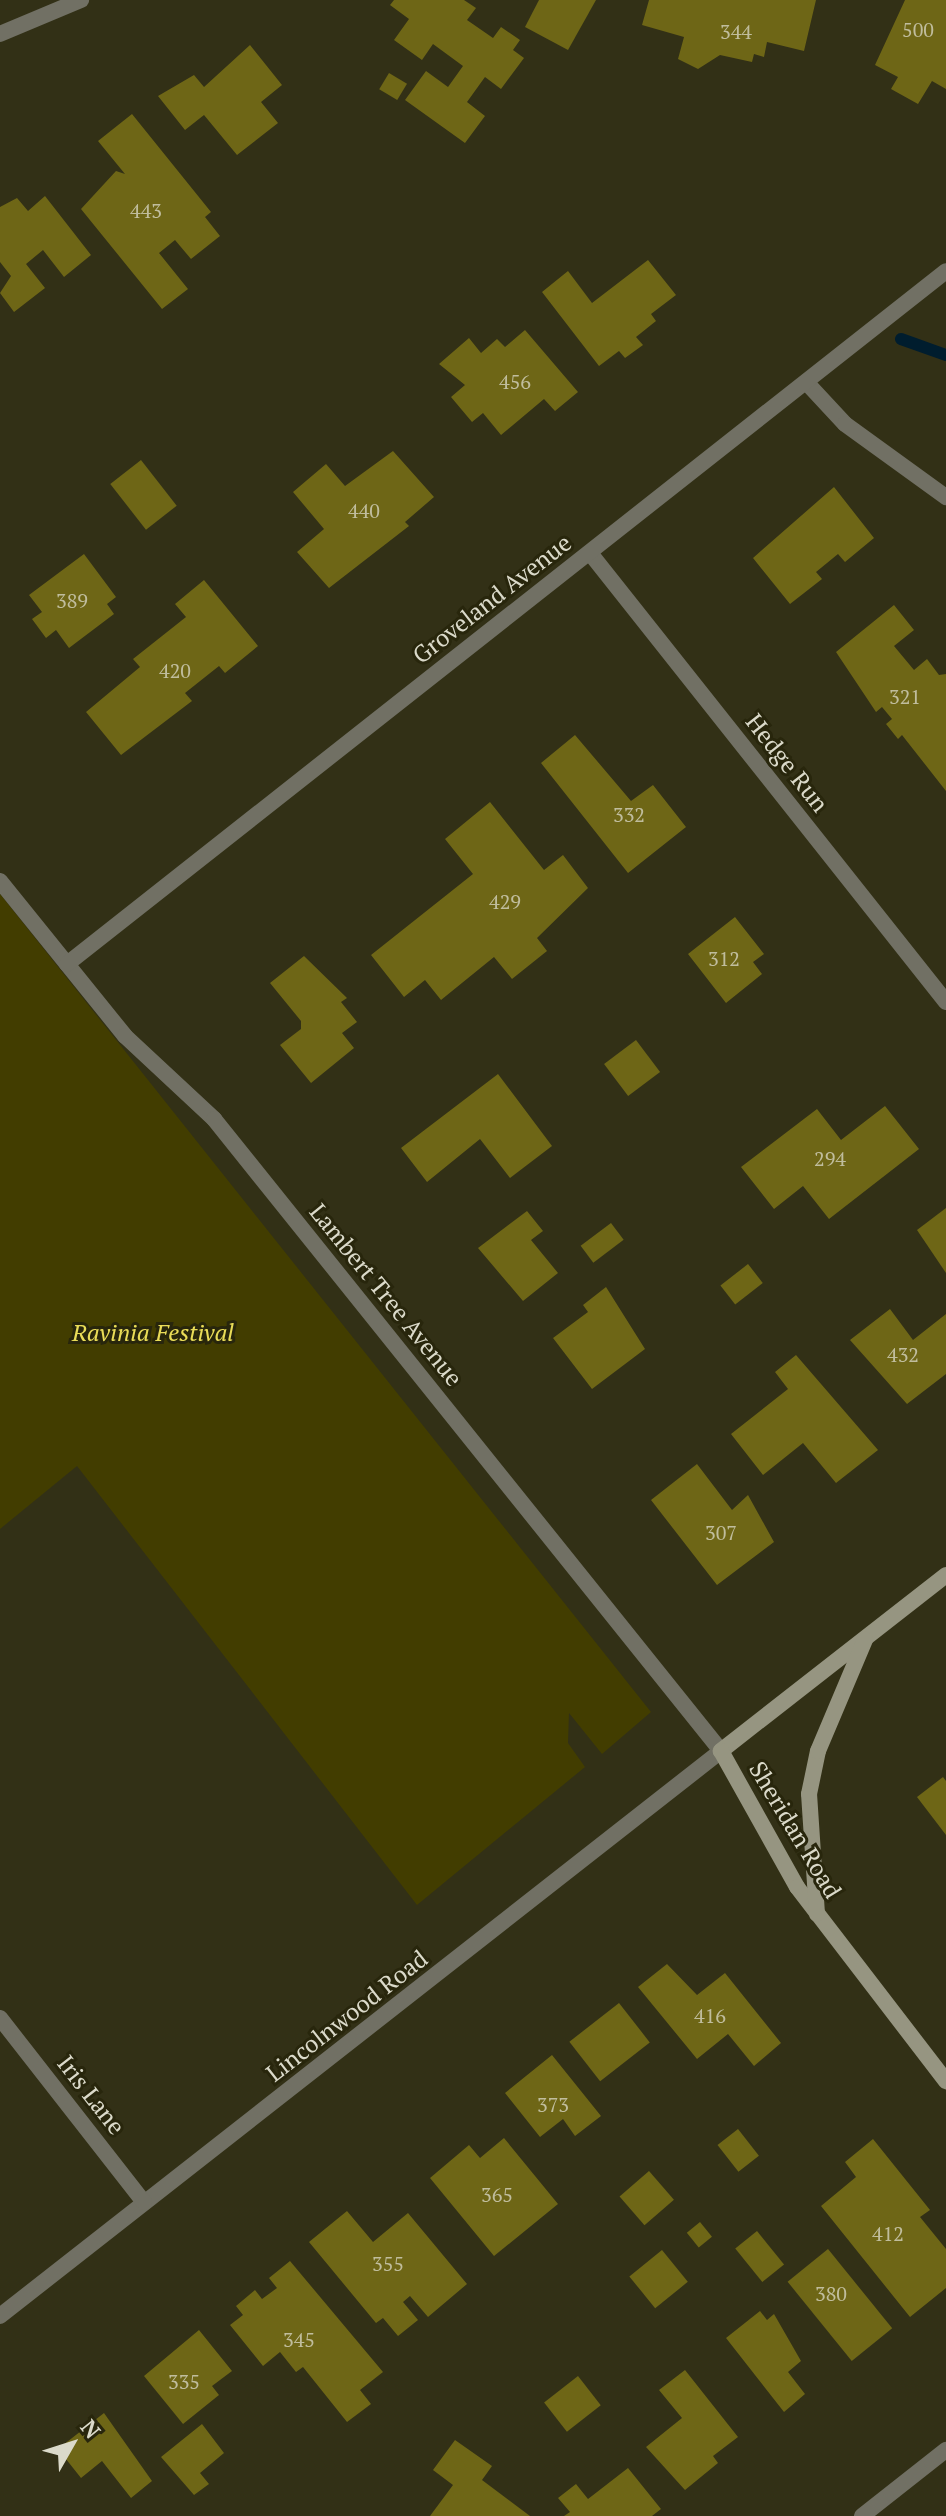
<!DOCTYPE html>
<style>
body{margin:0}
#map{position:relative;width:946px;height:2516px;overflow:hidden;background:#323016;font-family:"PT Serif",serif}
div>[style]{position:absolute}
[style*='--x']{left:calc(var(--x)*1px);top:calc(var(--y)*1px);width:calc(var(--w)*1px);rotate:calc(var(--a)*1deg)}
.green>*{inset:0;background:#423d00}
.stream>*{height:12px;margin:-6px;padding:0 6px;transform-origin:6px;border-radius:6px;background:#001d2e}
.building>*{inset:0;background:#6e6616;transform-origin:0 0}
.lane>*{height:16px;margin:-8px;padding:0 8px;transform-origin:8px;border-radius:8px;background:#717064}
.street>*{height:16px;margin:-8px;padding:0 8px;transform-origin:8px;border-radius:8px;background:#717064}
.secondary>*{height:16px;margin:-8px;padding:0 8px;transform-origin:8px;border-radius:8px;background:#969581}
span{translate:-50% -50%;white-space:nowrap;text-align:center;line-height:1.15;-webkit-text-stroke:6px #28260c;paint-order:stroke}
.number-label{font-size:20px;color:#c0bd9d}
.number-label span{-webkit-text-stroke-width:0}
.street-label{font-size:24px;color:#dbdaca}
.park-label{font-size:24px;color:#e9dc57;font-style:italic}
.north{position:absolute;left:32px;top:2404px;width:80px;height:80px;-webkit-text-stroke:6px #28260c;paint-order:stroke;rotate:51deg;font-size:22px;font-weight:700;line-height:32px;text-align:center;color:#dbdaca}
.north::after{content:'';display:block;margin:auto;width:28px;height:36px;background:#dbdaca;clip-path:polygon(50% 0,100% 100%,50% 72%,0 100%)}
</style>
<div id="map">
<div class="green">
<div style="clip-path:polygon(0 894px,651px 1712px,602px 1754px,569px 1713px,568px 1743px,585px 1767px,417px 1905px,77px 1466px,0 1529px)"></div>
</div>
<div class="stream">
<div style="--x:901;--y:339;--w:48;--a:19.6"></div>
</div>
<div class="building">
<div style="clip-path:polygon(394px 0,464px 0,476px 8px,467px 20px,493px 38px,501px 27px,520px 40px,513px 50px,524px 58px,501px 89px,485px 77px,467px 102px,485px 116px,465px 143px,405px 100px,426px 71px,448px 87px,463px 66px,433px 44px,422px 60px,394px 40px,409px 19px,390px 5px)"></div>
<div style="clip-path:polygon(539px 0,596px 0,568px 50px,525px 27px)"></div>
<div style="clip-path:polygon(649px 0,816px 0,804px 51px,767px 42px,764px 57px,754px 54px,752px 62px,720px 55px,698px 69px,678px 59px,684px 37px,642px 25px)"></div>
<div style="clip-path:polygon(905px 0,946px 0,946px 89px,932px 81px,918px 104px,891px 89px,898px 77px,875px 65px)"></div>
<div style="clip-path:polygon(250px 45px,282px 85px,261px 102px,278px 123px,237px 155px,204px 115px,185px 130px,158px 96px,194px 75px,204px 87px)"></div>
<div style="left:389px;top:73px;width:21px;height:19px;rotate:31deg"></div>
<div style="clip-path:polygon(132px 114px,211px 212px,205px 217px,220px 236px,191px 259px,175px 240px,159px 253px,188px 289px,162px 309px,81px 209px,116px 171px,125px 174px,98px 141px)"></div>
<div style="clip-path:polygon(45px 196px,91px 255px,64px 277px,43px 250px,26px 264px,45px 288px,14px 312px,0 293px,11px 276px,0 262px,0 207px,17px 198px,28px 211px)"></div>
<div style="clip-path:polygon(648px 260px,676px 295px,651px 314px,656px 321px,636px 337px,643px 345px,625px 358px,619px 351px,599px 366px,542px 292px,568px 271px,592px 303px)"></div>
<div style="clip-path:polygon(525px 330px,578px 392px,555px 411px,544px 399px,501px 435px,483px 413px,472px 422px,451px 397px,465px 385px,439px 364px,469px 338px,481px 353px,497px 339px,505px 347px)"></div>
<div style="clip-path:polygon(393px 451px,434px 497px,405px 522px,409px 526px,329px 588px,297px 552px,324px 529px,293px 492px,326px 464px,345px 486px)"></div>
<div style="left:141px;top:460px;width:58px;height:39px;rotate:52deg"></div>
<div style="clip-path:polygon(834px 487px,874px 538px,845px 562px,838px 554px,816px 572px,822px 579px,790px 604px,753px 558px)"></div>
<div style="clip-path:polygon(84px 554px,116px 597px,107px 604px,114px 614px,69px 648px,56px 630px,46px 638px,32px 619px,42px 612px,29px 595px)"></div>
<div style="clip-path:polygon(204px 580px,258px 646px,225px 673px,219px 666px,185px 693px,192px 701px,121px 755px,86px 712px,140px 667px,133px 659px,186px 617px,175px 604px)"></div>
<div style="clip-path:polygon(894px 605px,914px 630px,894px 646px,914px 670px,927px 659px,939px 675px,946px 674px,946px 791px,902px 735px,898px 739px,886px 724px,892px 719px,882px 707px,876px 712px,836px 652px)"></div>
<div style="clip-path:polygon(575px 735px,631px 801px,653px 785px,686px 827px,628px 873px,541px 763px)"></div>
<div style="clip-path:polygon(490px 802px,544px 870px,563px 855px,588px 888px,537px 938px,547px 951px,512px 979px,494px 957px,441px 1000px,425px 980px,404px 997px,371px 955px,473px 874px,445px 839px)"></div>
<div style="clip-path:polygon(735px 917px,764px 954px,753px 962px,762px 974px,726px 1003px,688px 954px)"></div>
<div style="clip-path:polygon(304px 956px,347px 998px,341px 1002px,357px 1022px,342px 1033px,354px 1048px,311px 1083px,280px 1045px,301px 1029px,301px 1021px,270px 983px)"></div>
<div style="left:636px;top:1040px;width:40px;height:40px;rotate:53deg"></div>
<div style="clip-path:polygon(498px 1074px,552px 1146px,510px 1178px,480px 1139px,427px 1182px,401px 1148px)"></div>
<div style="clip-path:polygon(885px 1106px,919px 1149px,829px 1219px,803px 1186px,774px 1209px,741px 1167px,817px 1109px,841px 1140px)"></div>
<div style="clip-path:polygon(946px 1208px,946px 1273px,917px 1230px)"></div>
<div style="clip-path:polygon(527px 1211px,543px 1231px,531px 1240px,558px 1273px,523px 1301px,478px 1248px)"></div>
<div style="left:611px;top:1223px;width:21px;height:38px;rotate:53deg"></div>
<div style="left:748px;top:1264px;width:24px;height:35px;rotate:52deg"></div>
<div style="clip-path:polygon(606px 1287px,645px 1349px,592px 1389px,553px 1338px,588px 1312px,583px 1305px)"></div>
<div style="clip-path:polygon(890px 1309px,913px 1340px,946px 1314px,946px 1374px,907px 1404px,850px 1340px)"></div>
<div style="clip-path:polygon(796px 1355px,878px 1450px,836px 1483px,803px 1443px,763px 1475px,731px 1434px,788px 1389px,775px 1372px)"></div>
<div style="clip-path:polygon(697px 1464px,732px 1510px,748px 1495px,774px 1542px,717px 1585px,651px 1500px)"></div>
<div style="clip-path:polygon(943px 1777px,946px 1781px,946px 1835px,917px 1797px)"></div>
<div style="clip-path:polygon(667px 1964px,697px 1995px,725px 1973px,781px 2043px,754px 2066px,728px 2034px,697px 2059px,638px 1987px)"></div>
<div style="left:619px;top:2003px;width:50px;height:63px;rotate:52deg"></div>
<div style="clip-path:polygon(552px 2055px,601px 2116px,575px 2136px,563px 2119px,540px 2137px,505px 2093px)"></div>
<div style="left:738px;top:2129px;width:34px;height:26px;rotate:52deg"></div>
<div style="clip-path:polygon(504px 2138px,558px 2204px,494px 2256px,430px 2178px,469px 2145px,480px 2158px)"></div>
<div style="clip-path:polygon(873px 2139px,930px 2210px,920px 2217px,946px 2249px,946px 2288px,910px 2317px,821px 2206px,856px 2177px,845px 2162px)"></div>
<div style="left:649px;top:2171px;width:38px;height:39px;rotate:49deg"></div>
<div style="clip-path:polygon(347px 2211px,373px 2242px,408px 2213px,467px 2284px,428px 2317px,410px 2296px,403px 2302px,418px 2320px,398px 2336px,383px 2318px,376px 2323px,309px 2242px)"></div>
<div style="left:700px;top:2222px;width:19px;height:17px;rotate:51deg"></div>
<div style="left:757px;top:2231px;width:43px;height:28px;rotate:51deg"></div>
<div style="left:828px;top:2249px;width:102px;height:52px;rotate:51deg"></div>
<div style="left:662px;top:2250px;width:41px;height:42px;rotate:51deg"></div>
<div style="clip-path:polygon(290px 2261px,383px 2372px,360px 2390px,371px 2404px,347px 2422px,303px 2367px,296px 2372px,280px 2352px,263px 2366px,230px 2325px,243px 2315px,236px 2306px,255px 2290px,262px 2299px,277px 2288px,269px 2278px)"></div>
<div style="clip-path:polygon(760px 2311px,767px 2320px,774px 2314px,801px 2361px,788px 2372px,805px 2394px,784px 2412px,726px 2338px)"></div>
<div style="clip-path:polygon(199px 2330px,232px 2371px,212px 2386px,219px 2395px,183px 2424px,144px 2376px)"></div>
<div style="clip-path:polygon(685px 2370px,738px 2437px,713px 2456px,718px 2463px,685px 2490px,646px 2447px,682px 2418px,659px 2390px)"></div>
<div style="left:578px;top:2376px;width:37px;height:43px;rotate:52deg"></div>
<div style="clip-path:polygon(104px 2413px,152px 2481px,131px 2498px,102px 2461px,81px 2478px,58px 2449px)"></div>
<div style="clip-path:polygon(202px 2424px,224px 2453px,200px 2473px,209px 2484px,194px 2495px,161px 2457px)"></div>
<div style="clip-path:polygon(455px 2440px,492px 2466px,482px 2480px,530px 2516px,430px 2516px,453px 2485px,433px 2470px)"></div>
<div style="clip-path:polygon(628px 2468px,661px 2509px,652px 2516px,564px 2516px,570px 2512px,558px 2498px,576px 2484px,588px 2499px)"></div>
</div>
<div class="lane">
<div style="--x:806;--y:382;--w:57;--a:47.1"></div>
<div style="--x:845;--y:424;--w:125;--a:35.9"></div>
</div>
<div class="street">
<div style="--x:0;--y:34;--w:88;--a:-22.8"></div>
<div style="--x:590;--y:553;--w:573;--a:51.59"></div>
<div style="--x:0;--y:881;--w:199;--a:51.1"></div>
<div style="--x:125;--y:1036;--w:122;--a:43"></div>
<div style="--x:214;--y:1119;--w:810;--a:51.26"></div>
<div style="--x:721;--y:1751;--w:916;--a:141.92"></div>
<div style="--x:67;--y:964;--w:1119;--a:-38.25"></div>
<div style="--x:0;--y:2018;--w:234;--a:52"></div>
<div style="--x:862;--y:2516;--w:107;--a:-38.2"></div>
</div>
<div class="secondary">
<div style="--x:946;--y:1575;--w:286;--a:142"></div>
<div style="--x:721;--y:1751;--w:156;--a:60.8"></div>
<div style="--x:797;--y:1887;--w:245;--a:52.5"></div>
<div style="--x:817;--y:1914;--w:120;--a:-93.8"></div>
<div style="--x:809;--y:1794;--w:44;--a:-78.2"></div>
<div style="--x:818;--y:1751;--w:121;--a:-67.1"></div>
</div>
<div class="number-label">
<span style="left:918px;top:29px">500</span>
<span style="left:736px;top:31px">344</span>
<span style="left:146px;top:210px">443</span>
<span style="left:515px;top:381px">456</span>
<span style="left:364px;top:510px">440</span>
<span style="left:72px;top:600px">389</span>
<span style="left:175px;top:670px">420</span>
<span style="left:905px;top:696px">321</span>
<span style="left:629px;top:814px">332</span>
<span style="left:505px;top:901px">429</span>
<span style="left:724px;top:958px">312</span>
<span style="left:830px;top:1158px">294</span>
<span style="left:903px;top:1354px">432</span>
<span style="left:721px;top:1532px">307</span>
<span style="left:710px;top:2015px">416</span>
<span style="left:553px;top:2104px">373</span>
<span style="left:497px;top:2194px">365</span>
<span style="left:888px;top:2233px">412</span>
<span style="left:388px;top:2263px">355</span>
<span style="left:831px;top:2293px">380</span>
<span style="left:299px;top:2339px">345</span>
<span style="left:184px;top:2381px">335</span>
</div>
<div class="street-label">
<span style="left:492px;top:599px;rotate:-38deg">Groveland Avenue</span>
<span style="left:787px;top:763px;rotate:52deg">Hedge Run</span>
<span style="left:386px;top:1295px;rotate:51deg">Lambert Tree Avenue</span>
<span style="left:795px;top:1830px;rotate:59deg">Sheridan Road</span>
<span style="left:347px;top:2016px;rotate:-38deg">Lincolnwood Road</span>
<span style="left:91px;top:2095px;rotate:52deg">Iris Lane</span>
</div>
<div class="park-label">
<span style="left:153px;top:1333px">Ravinia Festival</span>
</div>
<div class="north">N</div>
</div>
